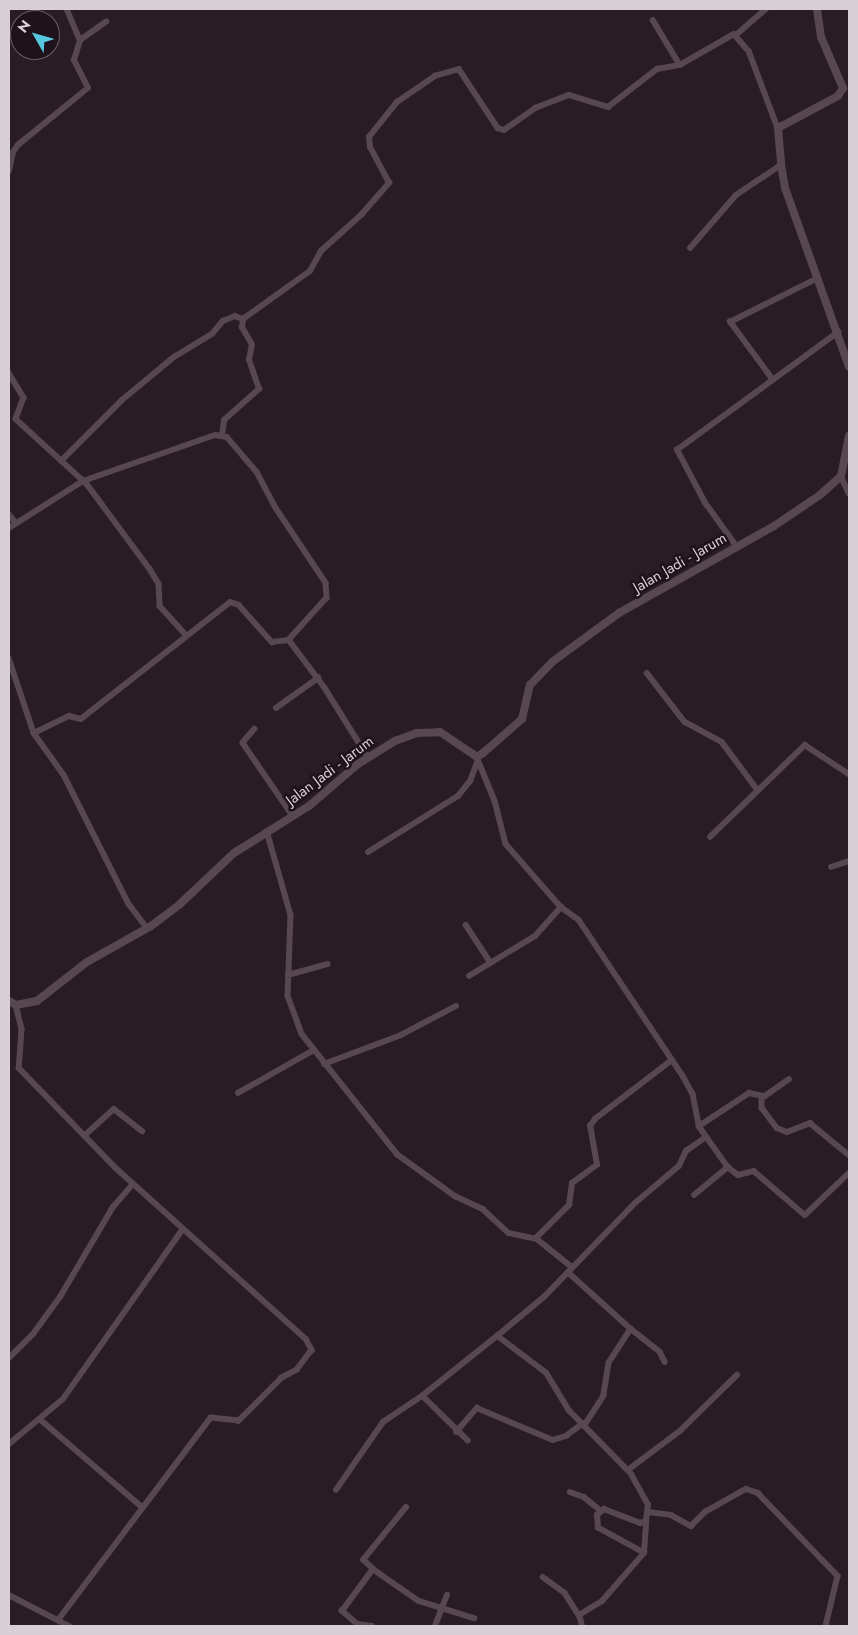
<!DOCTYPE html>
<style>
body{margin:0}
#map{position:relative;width:858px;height:1635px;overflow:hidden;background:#291c24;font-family:Jost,sans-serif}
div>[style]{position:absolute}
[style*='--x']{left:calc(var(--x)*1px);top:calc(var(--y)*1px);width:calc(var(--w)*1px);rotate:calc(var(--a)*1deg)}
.minor>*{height:5.5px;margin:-2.75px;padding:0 2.75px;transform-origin:2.75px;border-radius:2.75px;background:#564750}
.tertiary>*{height:8px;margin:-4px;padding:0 4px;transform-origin:4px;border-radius:4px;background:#564750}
span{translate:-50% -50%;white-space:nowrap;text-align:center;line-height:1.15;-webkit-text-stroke:5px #1f131b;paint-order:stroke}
.street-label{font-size:15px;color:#d9d0d5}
.frame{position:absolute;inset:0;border:10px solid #d9d0d5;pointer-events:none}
.north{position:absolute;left:10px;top:10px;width:50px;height:50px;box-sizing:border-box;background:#1f131b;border:1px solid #695f65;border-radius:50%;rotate:308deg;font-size:14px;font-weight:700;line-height:20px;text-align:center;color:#d9d0d5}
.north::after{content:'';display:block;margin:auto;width:18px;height:22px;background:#56c9e0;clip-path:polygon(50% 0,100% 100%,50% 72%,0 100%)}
</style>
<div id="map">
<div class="minor">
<div style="--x:67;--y:9;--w:34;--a:67"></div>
<div style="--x:653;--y:20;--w:52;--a:59"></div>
<div style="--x:736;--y:35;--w:40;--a:-41"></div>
<div style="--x:9;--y:171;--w:19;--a:-78"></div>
<div style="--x:13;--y:152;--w:9;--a:-54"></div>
<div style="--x:18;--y:145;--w:90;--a:-39.2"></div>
<div style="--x:88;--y:88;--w:31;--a:-117"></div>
<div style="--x:74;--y:60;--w:21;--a:-73"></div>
<div style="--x:80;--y:40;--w:32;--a:-35"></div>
<div style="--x:690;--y:248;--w:70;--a:-49"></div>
<div style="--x:736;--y:195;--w:54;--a:-33.7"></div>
<div style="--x:9;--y:373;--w:29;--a:59"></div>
<div style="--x:24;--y:398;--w:22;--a:111"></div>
<div style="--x:16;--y:419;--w:96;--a:42.5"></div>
<div style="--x:87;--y:484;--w:106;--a:53.5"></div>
<div style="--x:150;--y:569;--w:17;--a:59"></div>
<div style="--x:159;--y:584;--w:22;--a:87"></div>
<div style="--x:160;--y:606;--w:39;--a:48"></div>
<div style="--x:772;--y:379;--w:71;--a:-126.4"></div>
<div style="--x:730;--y:322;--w:98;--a:-26.6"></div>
<div style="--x:222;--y:435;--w:15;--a:-82"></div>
<div style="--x:224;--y:420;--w:47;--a:-41.5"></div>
<div style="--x:259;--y:389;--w:31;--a:-109"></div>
<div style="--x:249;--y:360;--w:15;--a:-79"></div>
<div style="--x:252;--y:345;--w:20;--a:-120"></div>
<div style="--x:242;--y:328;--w:9;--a:-84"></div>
<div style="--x:243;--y:319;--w:82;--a:-35.6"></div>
<div style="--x:310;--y:271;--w:23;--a:-61"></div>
<div style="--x:321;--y:251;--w:54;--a:-42"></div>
<div style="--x:361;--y:215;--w:43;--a:-48.8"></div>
<div style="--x:389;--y:183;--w:40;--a:-118"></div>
<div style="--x:370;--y:148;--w:11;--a:-95"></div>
<div style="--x:369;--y:137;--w:45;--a:-51.3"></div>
<div style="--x:397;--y:102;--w:46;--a:-34.4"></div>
<div style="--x:435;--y:76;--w:25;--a:-16"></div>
<div style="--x:459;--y:69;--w:71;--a:56.5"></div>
<div style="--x:498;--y:128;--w:6;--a:18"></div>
<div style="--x:504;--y:130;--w:38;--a:-35"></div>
<div style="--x:535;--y:108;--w:36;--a:-21"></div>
<div style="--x:569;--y:95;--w:41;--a:17.1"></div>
<div style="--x:608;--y:107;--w:62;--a:-37.8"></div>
<div style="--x:657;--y:69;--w:23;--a:-10"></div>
<div style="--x:680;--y:65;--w:62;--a:-29.9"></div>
<div style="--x:734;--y:34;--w:23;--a:49"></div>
<div style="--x:749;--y:51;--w:82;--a:69.4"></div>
<div style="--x:61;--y:461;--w:86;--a:-45"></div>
<div style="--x:122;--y:400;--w:67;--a:-39.6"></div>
<div style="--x:174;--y:357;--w:44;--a:-31.2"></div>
<div style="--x:212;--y:334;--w:17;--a:-50"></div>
<div style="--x:223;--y:321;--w:13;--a:-23"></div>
<div style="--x:235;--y:316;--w:9;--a:21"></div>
<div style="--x:841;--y:476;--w:19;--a:65"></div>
<div style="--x:9;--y:514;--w:11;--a:52"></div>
<div style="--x:9;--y:528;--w:88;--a:-32.4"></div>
<div style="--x:83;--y:481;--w:140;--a:-19.2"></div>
<div style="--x:215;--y:435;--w:12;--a:9"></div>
<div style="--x:227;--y:437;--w:46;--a:49.4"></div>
<div style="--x:257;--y:472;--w:41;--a:62.2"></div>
<div style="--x:276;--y:508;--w:90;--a:56.3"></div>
<div style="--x:326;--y:583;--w:15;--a:86"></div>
<div style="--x:327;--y:598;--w:57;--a:132.1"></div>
<div style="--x:289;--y:640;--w:60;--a:53.1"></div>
<div style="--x:325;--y:688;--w:81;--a:58.1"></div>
<div style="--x:736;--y:546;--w:53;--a:-125.8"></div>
<div style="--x:705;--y:503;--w:60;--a:-117.8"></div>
<div style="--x:677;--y:450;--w:200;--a:-36.2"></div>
<div style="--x:9;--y:658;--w:79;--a:71.6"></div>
<div style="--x:34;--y:733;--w:52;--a:54.5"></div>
<div style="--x:64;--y:775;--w:144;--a:63.3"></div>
<div style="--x:129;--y:904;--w:30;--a:53"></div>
<div style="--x:647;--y:673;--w:62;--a:52.2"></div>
<div style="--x:685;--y:722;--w:42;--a:28.4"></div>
<div style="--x:722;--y:742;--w:59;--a:53.3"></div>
<div style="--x:276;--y:708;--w:52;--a:-35.5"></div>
<div style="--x:255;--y:729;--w:18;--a:131"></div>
<div style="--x:243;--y:743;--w:88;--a:55.6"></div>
<div style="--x:34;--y:733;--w:39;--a:-26"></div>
<div style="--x:69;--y:716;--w:12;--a:14"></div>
<div style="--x:81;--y:719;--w:189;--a:-38.1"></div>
<div style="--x:230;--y:602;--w:9;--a:18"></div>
<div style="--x:239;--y:605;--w:50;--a:48.3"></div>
<div style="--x:272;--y:642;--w:17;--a:-7"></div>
<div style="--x:477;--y:757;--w:48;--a:67.8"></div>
<div style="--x:495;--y:801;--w:44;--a:75.7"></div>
<div style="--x:506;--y:844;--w:84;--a:48.9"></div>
<div style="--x:561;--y:907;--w:22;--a:36"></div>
<div style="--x:579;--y:920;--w:187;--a:56.3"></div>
<div style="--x:683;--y:1076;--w:21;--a:61"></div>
<div style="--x:693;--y:1094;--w:33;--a:79"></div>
<div style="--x:699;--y:1126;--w:50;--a:54.7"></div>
<div style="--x:728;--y:1167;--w:13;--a:39"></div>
<div style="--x:738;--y:1175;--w:16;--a:-14"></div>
<div style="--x:754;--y:1171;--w:67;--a:40.8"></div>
<div style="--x:805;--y:1215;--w:61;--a:-43.7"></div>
<div style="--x:267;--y:831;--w:87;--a:74.1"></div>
<div style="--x:291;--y:915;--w:81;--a:92.1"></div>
<div style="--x:288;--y:996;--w:40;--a:69.8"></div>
<div style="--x:302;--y:1034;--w:153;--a:51.6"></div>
<div style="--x:397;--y:1154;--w:72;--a:35.9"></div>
<div style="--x:455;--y:1196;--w:31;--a:25"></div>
<div style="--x:483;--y:1209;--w:35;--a:43"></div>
<div style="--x:509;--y:1233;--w:29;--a:12"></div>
<div style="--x:537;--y:1239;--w:45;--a:38.7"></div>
<div style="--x:710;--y:837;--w:132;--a:-44.1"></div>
<div style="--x:805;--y:745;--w:53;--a:33.4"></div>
<div style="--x:368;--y:852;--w:106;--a:-31.9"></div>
<div style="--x:458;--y:796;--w:19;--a:-51"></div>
<div style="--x:470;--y:781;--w:22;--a:-69"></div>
<div style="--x:831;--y:867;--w:19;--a:-18"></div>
<div style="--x:466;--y:925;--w:45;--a:56.7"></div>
<div style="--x:288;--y:975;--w:41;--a:-15.4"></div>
<div style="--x:469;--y:976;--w:77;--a:-31.2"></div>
<div style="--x:535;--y:936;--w:39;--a:-48"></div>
<div style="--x:16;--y:1005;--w:25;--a:76"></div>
<div style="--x:22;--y:1029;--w:39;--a:94"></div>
<div style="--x:19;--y:1068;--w:139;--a:45.9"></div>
<div style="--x:116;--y:1168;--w:256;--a:42"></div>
<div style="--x:306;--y:1339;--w:13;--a:61"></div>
<div style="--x:312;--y:1350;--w:25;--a:127"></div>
<div style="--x:297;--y:1370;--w:17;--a:152"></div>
<div style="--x:282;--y:1378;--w:61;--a:135"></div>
<div style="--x:239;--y:1421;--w:28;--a:-174"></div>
<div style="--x:211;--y:1418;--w:253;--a:127"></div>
<div style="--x:324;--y:1064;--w:82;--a:-20.6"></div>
<div style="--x:401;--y:1035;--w:62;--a:-27.8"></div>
<div style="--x:238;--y:1093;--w:87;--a:-29.5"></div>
<div style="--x:762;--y:1097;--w:11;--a:90"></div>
<div style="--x:762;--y:1108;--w:25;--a:53"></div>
<div style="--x:777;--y:1128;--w:11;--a:22"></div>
<div style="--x:787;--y:1132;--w:25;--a:-21"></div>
<div style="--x:810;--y:1123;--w:50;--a:39.4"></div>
<div style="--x:699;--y:1126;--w:60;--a:-33.4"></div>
<div style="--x:749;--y:1093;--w:16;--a:11"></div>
<div style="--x:765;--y:1096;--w:29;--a:-35"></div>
<div style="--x:84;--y:1136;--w:40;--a:-42"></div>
<div style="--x:114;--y:1109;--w:36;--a:38"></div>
<div style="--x:694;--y:1195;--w:44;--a:-39.5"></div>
<div style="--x:536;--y:1238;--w:47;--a:-45"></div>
<div style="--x:569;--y:1205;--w:22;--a:-82"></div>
<div style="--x:572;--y:1183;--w:31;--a:-36"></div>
<div style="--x:597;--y:1165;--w:40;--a:-100"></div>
<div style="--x:590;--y:1126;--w:9;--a:-54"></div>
<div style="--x:595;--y:1119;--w:97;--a:-37.5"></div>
<div style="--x:568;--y:1272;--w:85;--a:42.1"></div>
<div style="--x:631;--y:1329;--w:40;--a:122.9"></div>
<div style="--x:609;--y:1363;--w:33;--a:99"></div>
<div style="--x:604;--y:1396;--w:35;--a:123"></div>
<div style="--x:631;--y:1329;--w:37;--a:38"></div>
<div style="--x:660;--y:1352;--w:11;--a:63"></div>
<div style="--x:9;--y:1358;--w:34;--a:-45"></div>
<div style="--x:33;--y:1334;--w:46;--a:-53.9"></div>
<div style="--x:60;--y:1297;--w:104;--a:-59.5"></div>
<div style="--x:113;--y:1207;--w:30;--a:-49"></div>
<div style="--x:41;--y:1420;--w:133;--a:40.7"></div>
<div style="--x:456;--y:1432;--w:32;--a:-49"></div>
<div style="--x:477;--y:1408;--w:82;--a:22.8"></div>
<div style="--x:553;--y:1440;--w:14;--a:-17"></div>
<div style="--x:566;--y:1436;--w:21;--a:-37"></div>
<div style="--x:468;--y:1441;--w:64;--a:-135.6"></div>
<div style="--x:422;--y:1396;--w:96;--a:-38.7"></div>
<div style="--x:9;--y:1444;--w:70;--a:-39.8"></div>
<div style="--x:63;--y:1399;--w:208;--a:-54.8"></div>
<div style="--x:628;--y:1470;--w:65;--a:-36.9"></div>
<div style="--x:680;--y:1431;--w:80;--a:-44.5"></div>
<div style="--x:336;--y:1490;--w:83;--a:-55.3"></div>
<div style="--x:383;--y:1422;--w:47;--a:-33.7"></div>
<div style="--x:570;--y:1492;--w:15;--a:20"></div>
<div style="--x:584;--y:1497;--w:21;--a:39"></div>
<div style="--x:648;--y:1512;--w:23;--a:7"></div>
<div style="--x:671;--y:1515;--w:23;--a:29"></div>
<div style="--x:691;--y:1526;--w:20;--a:-45"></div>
<div style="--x:705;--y:1512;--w:47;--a:-29.3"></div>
<div style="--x:746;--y:1489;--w:13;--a:18"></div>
<div style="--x:758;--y:1493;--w:115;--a:46.1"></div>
<div style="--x:838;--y:1576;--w:51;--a:103.5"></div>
<div style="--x:644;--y:1553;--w:32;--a:-86"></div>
<div style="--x:373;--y:1569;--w:56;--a:34.8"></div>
<div style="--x:419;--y:1601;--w:58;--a:17.2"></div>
<div style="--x:543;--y:1577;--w:27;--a:36"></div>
<div style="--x:565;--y:1593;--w:26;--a:58"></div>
<div style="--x:9;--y:1595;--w:68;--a:27.3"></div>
<div style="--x:358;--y:1624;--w:14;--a:8"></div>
<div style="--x:359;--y:1626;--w:23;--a:-139"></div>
<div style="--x:342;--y:1611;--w:52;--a:-53.6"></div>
<div style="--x:373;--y:1569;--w:13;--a:-138"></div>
<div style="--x:363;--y:1560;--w:68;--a:-50.9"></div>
<div style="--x:435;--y:1626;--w:33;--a:-69"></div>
<div style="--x:582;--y:1626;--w:11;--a:-105"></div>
<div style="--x:579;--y:1615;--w:27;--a:-31"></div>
<div style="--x:602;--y:1601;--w:64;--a:-48.8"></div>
<div style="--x:644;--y:1553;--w:52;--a:-151.5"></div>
<div style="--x:598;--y:1528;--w:13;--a:-94"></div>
<div style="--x:597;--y:1515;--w:9;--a:-41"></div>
<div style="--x:604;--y:1509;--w:39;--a:21"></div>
<div style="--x:640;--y:1523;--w:6;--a:-18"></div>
<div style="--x:646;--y:1521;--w:16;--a:-83"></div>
<div style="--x:648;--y:1505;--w:35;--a:-119"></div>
<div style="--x:631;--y:1474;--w:88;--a:-134.5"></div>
<div style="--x:569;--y:1411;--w:44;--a:-121.2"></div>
<div style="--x:546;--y:1373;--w:61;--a:-142.9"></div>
<div style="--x:497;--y:1336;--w:61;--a:-39.7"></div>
<div style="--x:544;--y:1297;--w:131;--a:-45.9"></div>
<div style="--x:635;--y:1203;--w:57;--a:-40.1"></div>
<div style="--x:679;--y:1166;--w:17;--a:-65"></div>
<div style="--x:686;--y:1151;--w:24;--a:-35"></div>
</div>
<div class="tertiary">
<div style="--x:817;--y:9;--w:28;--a:82"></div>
<div style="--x:821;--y:37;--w:56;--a:66.7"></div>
<div style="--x:843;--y:88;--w:9;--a:122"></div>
<div style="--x:838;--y:96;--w:68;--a:151.9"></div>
<div style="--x:778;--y:128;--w:37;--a:85"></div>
<div style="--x:781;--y:165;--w:23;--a:80"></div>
<div style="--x:785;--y:188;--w:190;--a:70.3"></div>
<div style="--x:9;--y:1001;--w:8;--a:30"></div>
<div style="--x:16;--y:1005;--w:21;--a:-11"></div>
<div style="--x:37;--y:1001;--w:63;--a:-38"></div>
<div style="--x:87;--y:962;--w:73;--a:-29.4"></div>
<div style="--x:151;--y:926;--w:36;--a:-37"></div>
<div style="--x:180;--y:904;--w:74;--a:-43.4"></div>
<div style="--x:234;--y:853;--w:89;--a:-32.1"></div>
<div style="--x:309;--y:806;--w:65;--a:-40.6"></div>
<div style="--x:358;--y:764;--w:44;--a:-31.9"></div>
<div style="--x:395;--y:741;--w:23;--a:-20"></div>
<div style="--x:417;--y:733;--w:23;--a:-2"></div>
<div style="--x:440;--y:732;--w:45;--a:34"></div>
<div style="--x:477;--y:757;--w:7;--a:-34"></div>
<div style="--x:483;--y:753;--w:52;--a:-41.1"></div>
<div style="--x:522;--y:719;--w:35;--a:-77"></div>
<div style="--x:530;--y:685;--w:32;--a:-46"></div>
<div style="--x:552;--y:662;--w:83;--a:-36.2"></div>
<div style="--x:619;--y:613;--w:178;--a:-29.3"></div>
<div style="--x:774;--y:526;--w:55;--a:-34"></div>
<div style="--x:820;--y:495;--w:28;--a:-42"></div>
<div style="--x:841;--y:476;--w:41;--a:-78.7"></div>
</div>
<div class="street-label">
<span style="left:680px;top:563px;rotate:-30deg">Jalan Jadi - Jarum</span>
<span style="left:330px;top:771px;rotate:-37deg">Jalan Jadi - Jarum</span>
</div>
<div class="frame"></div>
<div class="north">N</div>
</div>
